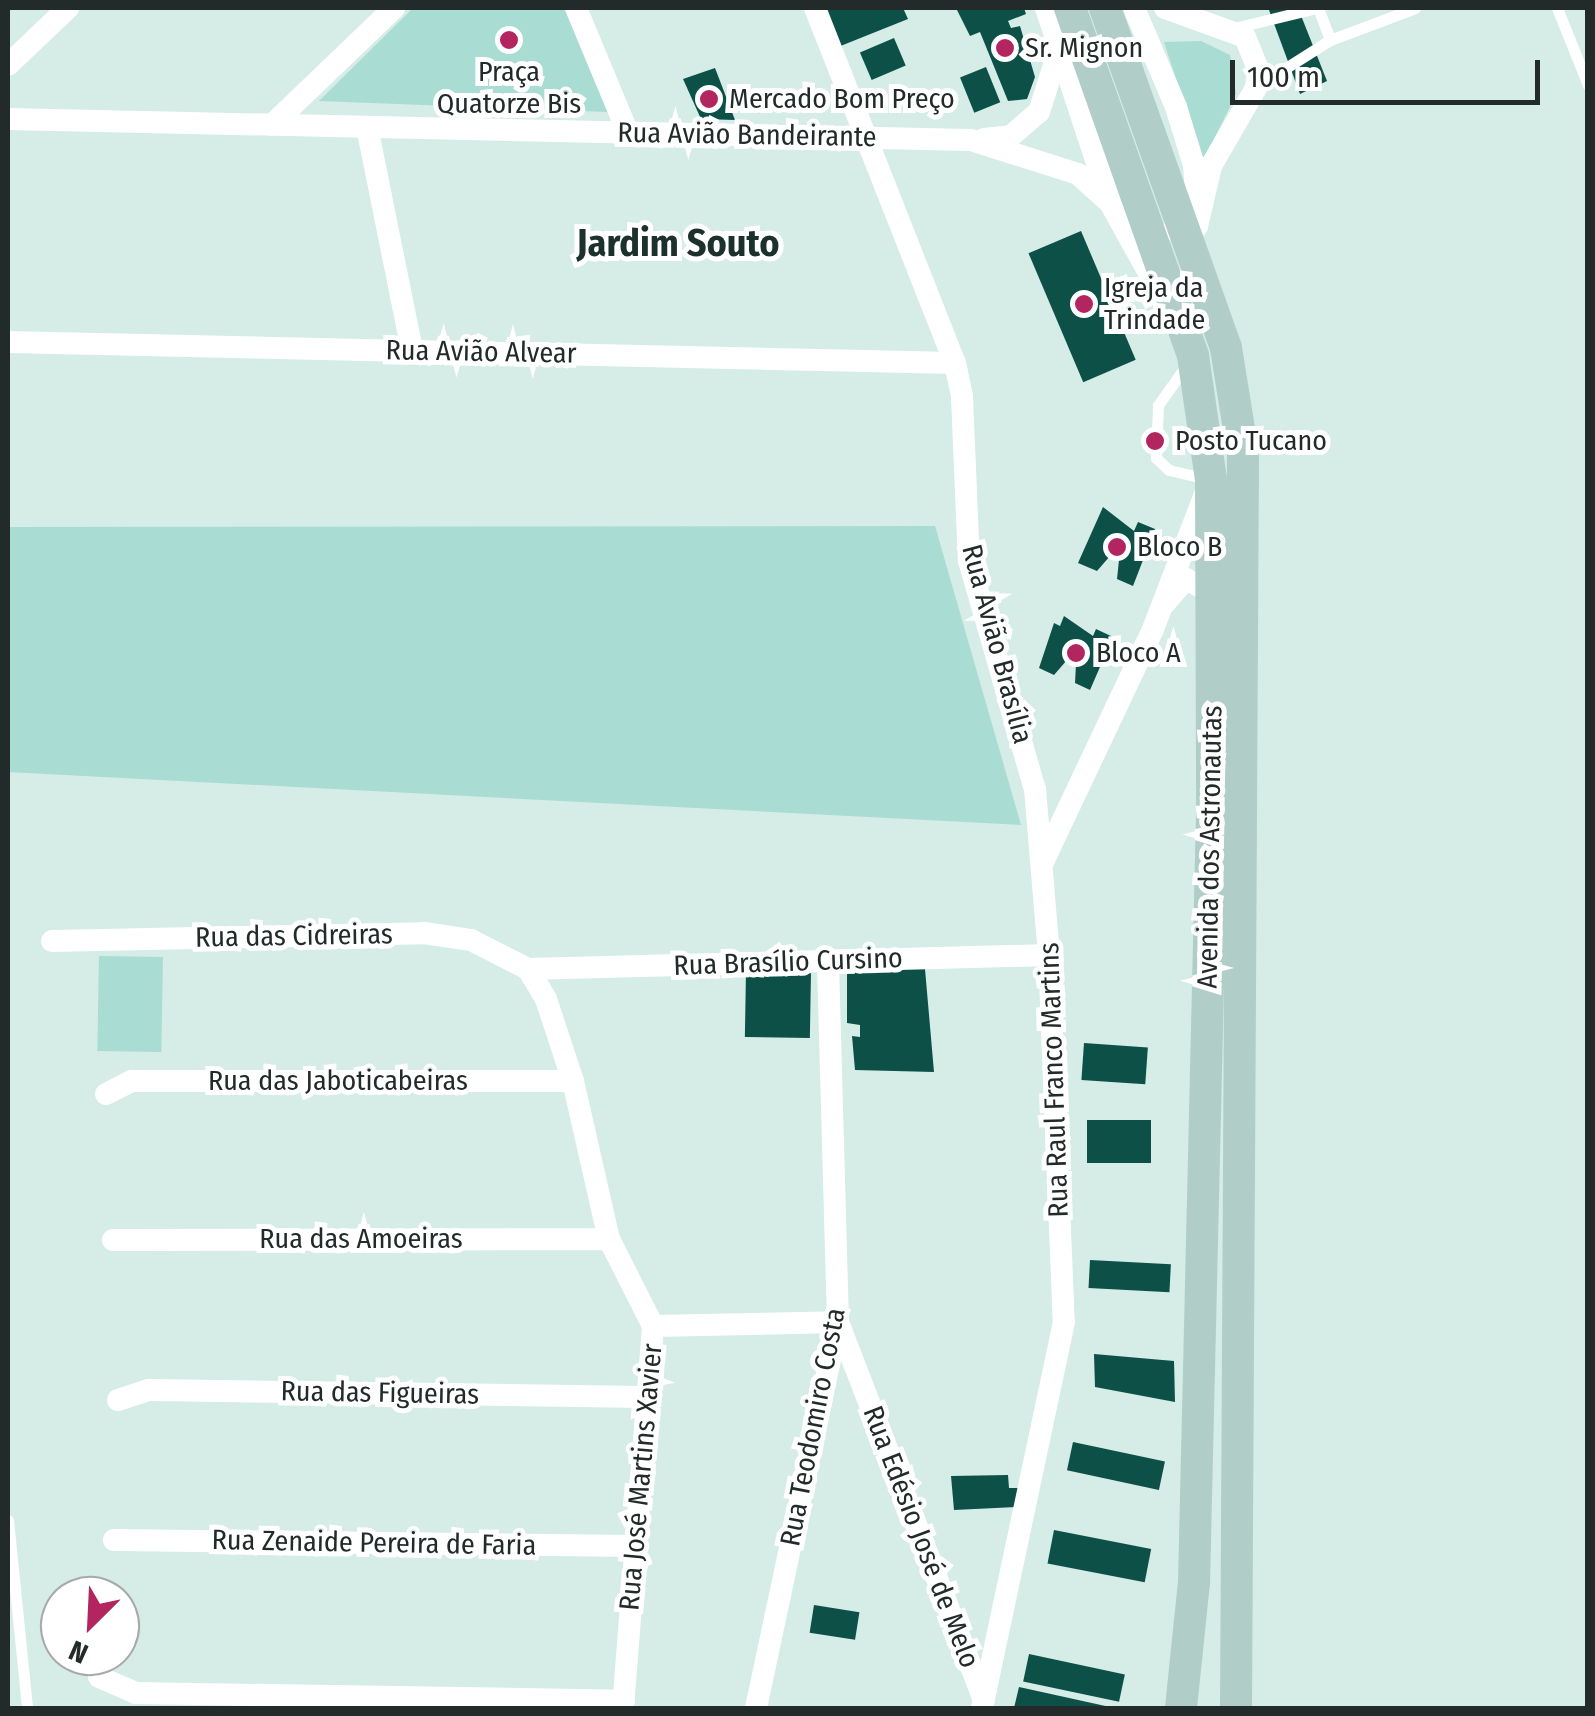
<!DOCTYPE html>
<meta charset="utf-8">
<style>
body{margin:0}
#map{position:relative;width:1595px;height:1716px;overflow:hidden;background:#d5ece7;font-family:"Fira Sans Condensed",sans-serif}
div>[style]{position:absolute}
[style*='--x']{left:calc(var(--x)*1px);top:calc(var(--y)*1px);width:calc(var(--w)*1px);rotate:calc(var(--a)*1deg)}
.green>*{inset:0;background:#a9dcd2;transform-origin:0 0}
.building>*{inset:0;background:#0c5047;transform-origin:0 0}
.lane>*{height:11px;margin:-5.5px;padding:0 5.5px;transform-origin:5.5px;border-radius:5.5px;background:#fff}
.street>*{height:22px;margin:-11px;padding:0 11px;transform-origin:11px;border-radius:11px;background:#fff}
.secondary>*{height:32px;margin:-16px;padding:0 16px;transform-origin:16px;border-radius:16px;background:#b1cdc8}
.dots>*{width:28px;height:28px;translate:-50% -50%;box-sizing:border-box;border:5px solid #fff;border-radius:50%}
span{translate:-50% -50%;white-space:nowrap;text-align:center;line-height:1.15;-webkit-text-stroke:10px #fff;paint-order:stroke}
.poi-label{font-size:28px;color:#222b2a}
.left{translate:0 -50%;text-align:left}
.street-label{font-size:28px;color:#222b2a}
.district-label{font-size:38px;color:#1c302c;font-weight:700}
.frame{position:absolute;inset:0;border:10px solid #222b2a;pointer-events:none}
.north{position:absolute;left:40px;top:1576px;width:100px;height:100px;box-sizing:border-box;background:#fff;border:2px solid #a7aaaa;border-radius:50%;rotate:204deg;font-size:28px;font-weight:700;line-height:40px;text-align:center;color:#222b2a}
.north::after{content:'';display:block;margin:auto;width:35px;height:45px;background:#b2255e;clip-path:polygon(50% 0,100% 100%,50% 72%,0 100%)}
.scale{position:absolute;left:1230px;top:60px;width:310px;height:45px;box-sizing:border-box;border:5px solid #222b2a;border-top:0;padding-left:12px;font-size:30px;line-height:35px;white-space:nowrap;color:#222b2a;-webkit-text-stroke:8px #fff;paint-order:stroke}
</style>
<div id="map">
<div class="green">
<div style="clip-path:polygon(413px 8px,566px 8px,609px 112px,319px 101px)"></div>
<div style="clip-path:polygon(1201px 41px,1230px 55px,1236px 94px,1203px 162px,1164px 42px)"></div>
<div style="clip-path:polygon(935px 526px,1021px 825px,8px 772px,8px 527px)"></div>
<div style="left:99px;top:956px;width:64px;height:95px;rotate:1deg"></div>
</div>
<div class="building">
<div style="clip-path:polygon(822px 8px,903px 8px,908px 19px,838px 47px)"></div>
<div style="clip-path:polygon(956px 8px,1024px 8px,1026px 14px,1008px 21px,1011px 28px,1020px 26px,1035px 77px,1027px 99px,1008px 101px,980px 32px,970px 36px)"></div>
<div style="clip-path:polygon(1273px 8px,1298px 8px,1327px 81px,1300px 94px,1269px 10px)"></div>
<div style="left:894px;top:38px;width:30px;height:37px;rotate:67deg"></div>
<div style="left:986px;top:67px;width:38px;height:28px;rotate:68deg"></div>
<div style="clip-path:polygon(715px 68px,735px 120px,701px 119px,683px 79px)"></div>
<div style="left:1081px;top:231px;width:140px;height:57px;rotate:67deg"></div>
<div style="clip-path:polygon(1103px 507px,1134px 531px,1138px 522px,1155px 529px,1133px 586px,1117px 579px,1119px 560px,1110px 556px,1097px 571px,1078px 563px)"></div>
<div style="clip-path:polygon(1064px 616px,1093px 636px,1096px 629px,1113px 637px,1090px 690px,1075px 683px,1076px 664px,1067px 660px,1054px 675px,1039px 668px,1054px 623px,1060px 626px)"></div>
<div style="clip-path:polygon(847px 969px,925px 969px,934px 1072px,855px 1070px,852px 1036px,860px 1037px,860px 1025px,847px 1023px)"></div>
<div style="left:746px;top:972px;width:65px;height:65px;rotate:1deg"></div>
<div style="left:1084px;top:1043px;width:64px;height:37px;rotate:4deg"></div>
<div style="left:1151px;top:1120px;width:43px;height:64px;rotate:90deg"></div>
<div style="left:1090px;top:1260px;width:81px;height:28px;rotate:3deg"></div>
<div style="clip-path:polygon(1094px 1354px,1174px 1361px,1175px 1402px,1095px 1387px)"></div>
<div style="left:1073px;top:1442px;width:94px;height:29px;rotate:12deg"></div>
<div style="clip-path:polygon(1008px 1475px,1009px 1488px,1018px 1488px,1016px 1507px,954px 1510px,951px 1476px)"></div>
<div style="left:1054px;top:1530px;width:99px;height:34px;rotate:11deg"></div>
<div style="left:814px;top:1605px;width:46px;height:28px;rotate:9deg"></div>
<div style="left:1029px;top:1654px;width:98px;height:28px;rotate:12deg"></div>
<div style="clip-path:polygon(1019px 1687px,1110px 1707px,1110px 1708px,1014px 1708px)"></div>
</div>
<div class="lane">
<div style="--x:1318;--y:8;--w:34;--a:69"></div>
<div style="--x:1557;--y:8;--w:83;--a:68.1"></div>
<div style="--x:1238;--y:27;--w:80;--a:-13.7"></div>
<div style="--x:1259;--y:85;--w:84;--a:-32.4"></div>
<div style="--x:1330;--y:40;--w:91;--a:-20.6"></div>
<div style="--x:1188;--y:363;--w:52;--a:125.5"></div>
<div style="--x:1158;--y:405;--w:53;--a:92.2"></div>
<div style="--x:1156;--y:458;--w:18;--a:43"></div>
<div style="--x:1169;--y:470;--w:39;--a:13"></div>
<div style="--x:8;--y:1520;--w:189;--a:84.2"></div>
</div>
<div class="street">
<div style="--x:576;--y:8;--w:135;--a:67.4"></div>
<div style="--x:815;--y:8;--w:382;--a:68.5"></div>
<div style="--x:955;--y:363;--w:35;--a:78"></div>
<div style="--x:962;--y:397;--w:164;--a:87.6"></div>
<div style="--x:969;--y:561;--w:237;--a:73.9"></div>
<div style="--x:1035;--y:789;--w:167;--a:85.2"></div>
<div style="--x:1049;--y:955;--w:367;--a:87.7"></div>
<div style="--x:1064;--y:1322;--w:395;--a:102"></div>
<div style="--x:1046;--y:8;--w:205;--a:71.8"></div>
<div style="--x:1110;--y:203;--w:90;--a:60.9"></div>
<div style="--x:1134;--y:8;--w:108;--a:67"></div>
<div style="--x:1176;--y:107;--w:61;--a:72.8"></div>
<div style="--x:1194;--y:165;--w:31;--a:86"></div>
<div style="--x:1165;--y:8;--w:85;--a:19.9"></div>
<div style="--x:1245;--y:37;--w:35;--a:68"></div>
<div style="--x:1258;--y:69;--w:19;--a:96"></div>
<div style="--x:1256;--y:88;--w:90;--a:120"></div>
<div style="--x:1211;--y:166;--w:62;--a:103.1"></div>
<div style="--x:1197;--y:226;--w:24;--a:171"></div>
<div style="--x:8;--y:65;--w:83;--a:-43.5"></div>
<div style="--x:8;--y:119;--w:963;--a:1.25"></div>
<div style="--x:971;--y:140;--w:112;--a:17.6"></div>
<div style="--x:1078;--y:174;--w:43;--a:42.2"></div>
<div style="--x:272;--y:125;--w:169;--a:-43.8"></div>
<div style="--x:367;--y:127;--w:227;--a:78.6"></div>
<div style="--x:984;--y:139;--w:27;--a:-6"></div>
<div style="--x:1011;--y:136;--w:37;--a:-41"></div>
<div style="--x:1039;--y:112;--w:69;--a:-72.3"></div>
<div style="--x:8;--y:342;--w:947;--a:1.27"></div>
<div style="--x:1165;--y:603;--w:32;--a:-49"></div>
<div style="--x:1186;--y:579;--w:23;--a:29"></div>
<div style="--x:1206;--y:590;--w:17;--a:65"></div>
<div style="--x:1043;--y:862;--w:258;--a:-64.7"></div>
<div style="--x:1153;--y:629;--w:150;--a:-68.9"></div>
<div style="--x:52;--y:941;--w:372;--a:-1.2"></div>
<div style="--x:424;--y:933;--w:48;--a:8.5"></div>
<div style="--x:471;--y:940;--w:64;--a:27"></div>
<div style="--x:528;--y:969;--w:521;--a:-1.54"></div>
<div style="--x:528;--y:969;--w:35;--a:59"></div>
<div style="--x:546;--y:999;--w:86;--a:71.8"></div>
<div style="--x:573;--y:1081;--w:162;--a:77.2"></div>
<div style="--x:609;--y:1239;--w:97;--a:63.2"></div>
<div style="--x:653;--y:1326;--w:383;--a:94.5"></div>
<div style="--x:106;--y:1094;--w:29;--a:-27"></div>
<div style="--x:132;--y:1081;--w:441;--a:0"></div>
<div style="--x:113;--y:1240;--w:496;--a:-0.1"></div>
<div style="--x:653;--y:1326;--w:185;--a:-1.2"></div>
<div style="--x:838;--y:1322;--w:405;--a:68.9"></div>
<div style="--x:118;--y:1400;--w:33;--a:-18"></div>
<div style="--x:149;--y:1390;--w:495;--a:0.8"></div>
<div style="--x:114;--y:1540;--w:521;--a:0.66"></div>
<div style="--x:99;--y:1677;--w:40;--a:23.4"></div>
<div style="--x:136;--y:1693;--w:488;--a:0.9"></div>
<div style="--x:756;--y:1708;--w:395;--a:-78"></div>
<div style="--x:838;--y:1322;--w:361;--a:-91.6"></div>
</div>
<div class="secondary">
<div style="--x:1070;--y:8;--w:369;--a:70.5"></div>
<div style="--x:1193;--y:356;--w:124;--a:81.7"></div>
<div style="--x:1211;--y:479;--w:335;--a:89.8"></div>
<div style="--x:1212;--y:814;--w:768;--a:91.34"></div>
<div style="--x:1194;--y:1582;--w:127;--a:95.9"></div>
<div style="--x:1105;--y:8;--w:361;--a:70.4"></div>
<div style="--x:1226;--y:348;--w:107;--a:80.9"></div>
<div style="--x:1243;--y:454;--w:1254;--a:90.32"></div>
</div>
<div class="dots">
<div style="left:509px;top:40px;background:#b2255e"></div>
<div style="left:1005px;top:48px;background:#b2255e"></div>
<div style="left:709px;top:99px;background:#b2255e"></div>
<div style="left:1084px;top:304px;background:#b2255e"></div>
<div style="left:1155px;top:441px;background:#b2255e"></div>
<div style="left:1117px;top:547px;background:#b2255e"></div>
<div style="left:1076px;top:653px;background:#b2255e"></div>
</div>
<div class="poi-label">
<span class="left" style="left:1025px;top:48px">Sr. Mignon</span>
<span style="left:509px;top:88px">Praça<br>Quatorze Bis</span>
<span class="left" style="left:729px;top:99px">Mercado Bom Preço</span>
<span class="left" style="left:1104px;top:304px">Igreja da<br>Trindade</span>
<span class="left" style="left:1175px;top:441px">Posto Tucano</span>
<span class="left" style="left:1137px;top:547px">Bloco B</span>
<span class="left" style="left:1096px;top:653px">Bloco A</span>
</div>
<div class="street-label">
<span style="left:747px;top:135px;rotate:1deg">Rua Avião Bandeirante</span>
<span style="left:481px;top:352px;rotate:1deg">Rua Avião Alvear</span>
<span style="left:997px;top:644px;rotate:75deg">Rua Avião Brasília</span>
<span style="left:1210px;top:847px;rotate:-89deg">Avenida dos Astronautas</span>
<span style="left:294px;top:936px;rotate:-1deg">Rua das Cidreiras</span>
<span style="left:788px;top:962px;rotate:-2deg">Rua Brasílio Cursino</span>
<span style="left:1054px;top:1080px;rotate:-92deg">Rua Raul Franco Martins</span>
<span style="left:338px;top:1081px">Rua das Jaboticabeiras</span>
<span style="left:361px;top:1239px">Rua das Amoeiras</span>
<span style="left:380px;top:1393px;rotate:1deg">Rua das Figueiras</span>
<span style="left:813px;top:1427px;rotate:-79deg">Rua Teodomiro Costa</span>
<span style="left:641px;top:1477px;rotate:-85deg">Rua José Martins Xavier</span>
<span style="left:921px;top:1537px;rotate:69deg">Rua Edésio José de Melo</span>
<span style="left:374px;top:1543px;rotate:1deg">Rua Zenaide Pereira de Faria</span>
</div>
<div class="district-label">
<span style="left:678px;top:244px">Jardim Souto</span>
</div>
<div class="frame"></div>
<div class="north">N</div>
<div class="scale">100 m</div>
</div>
